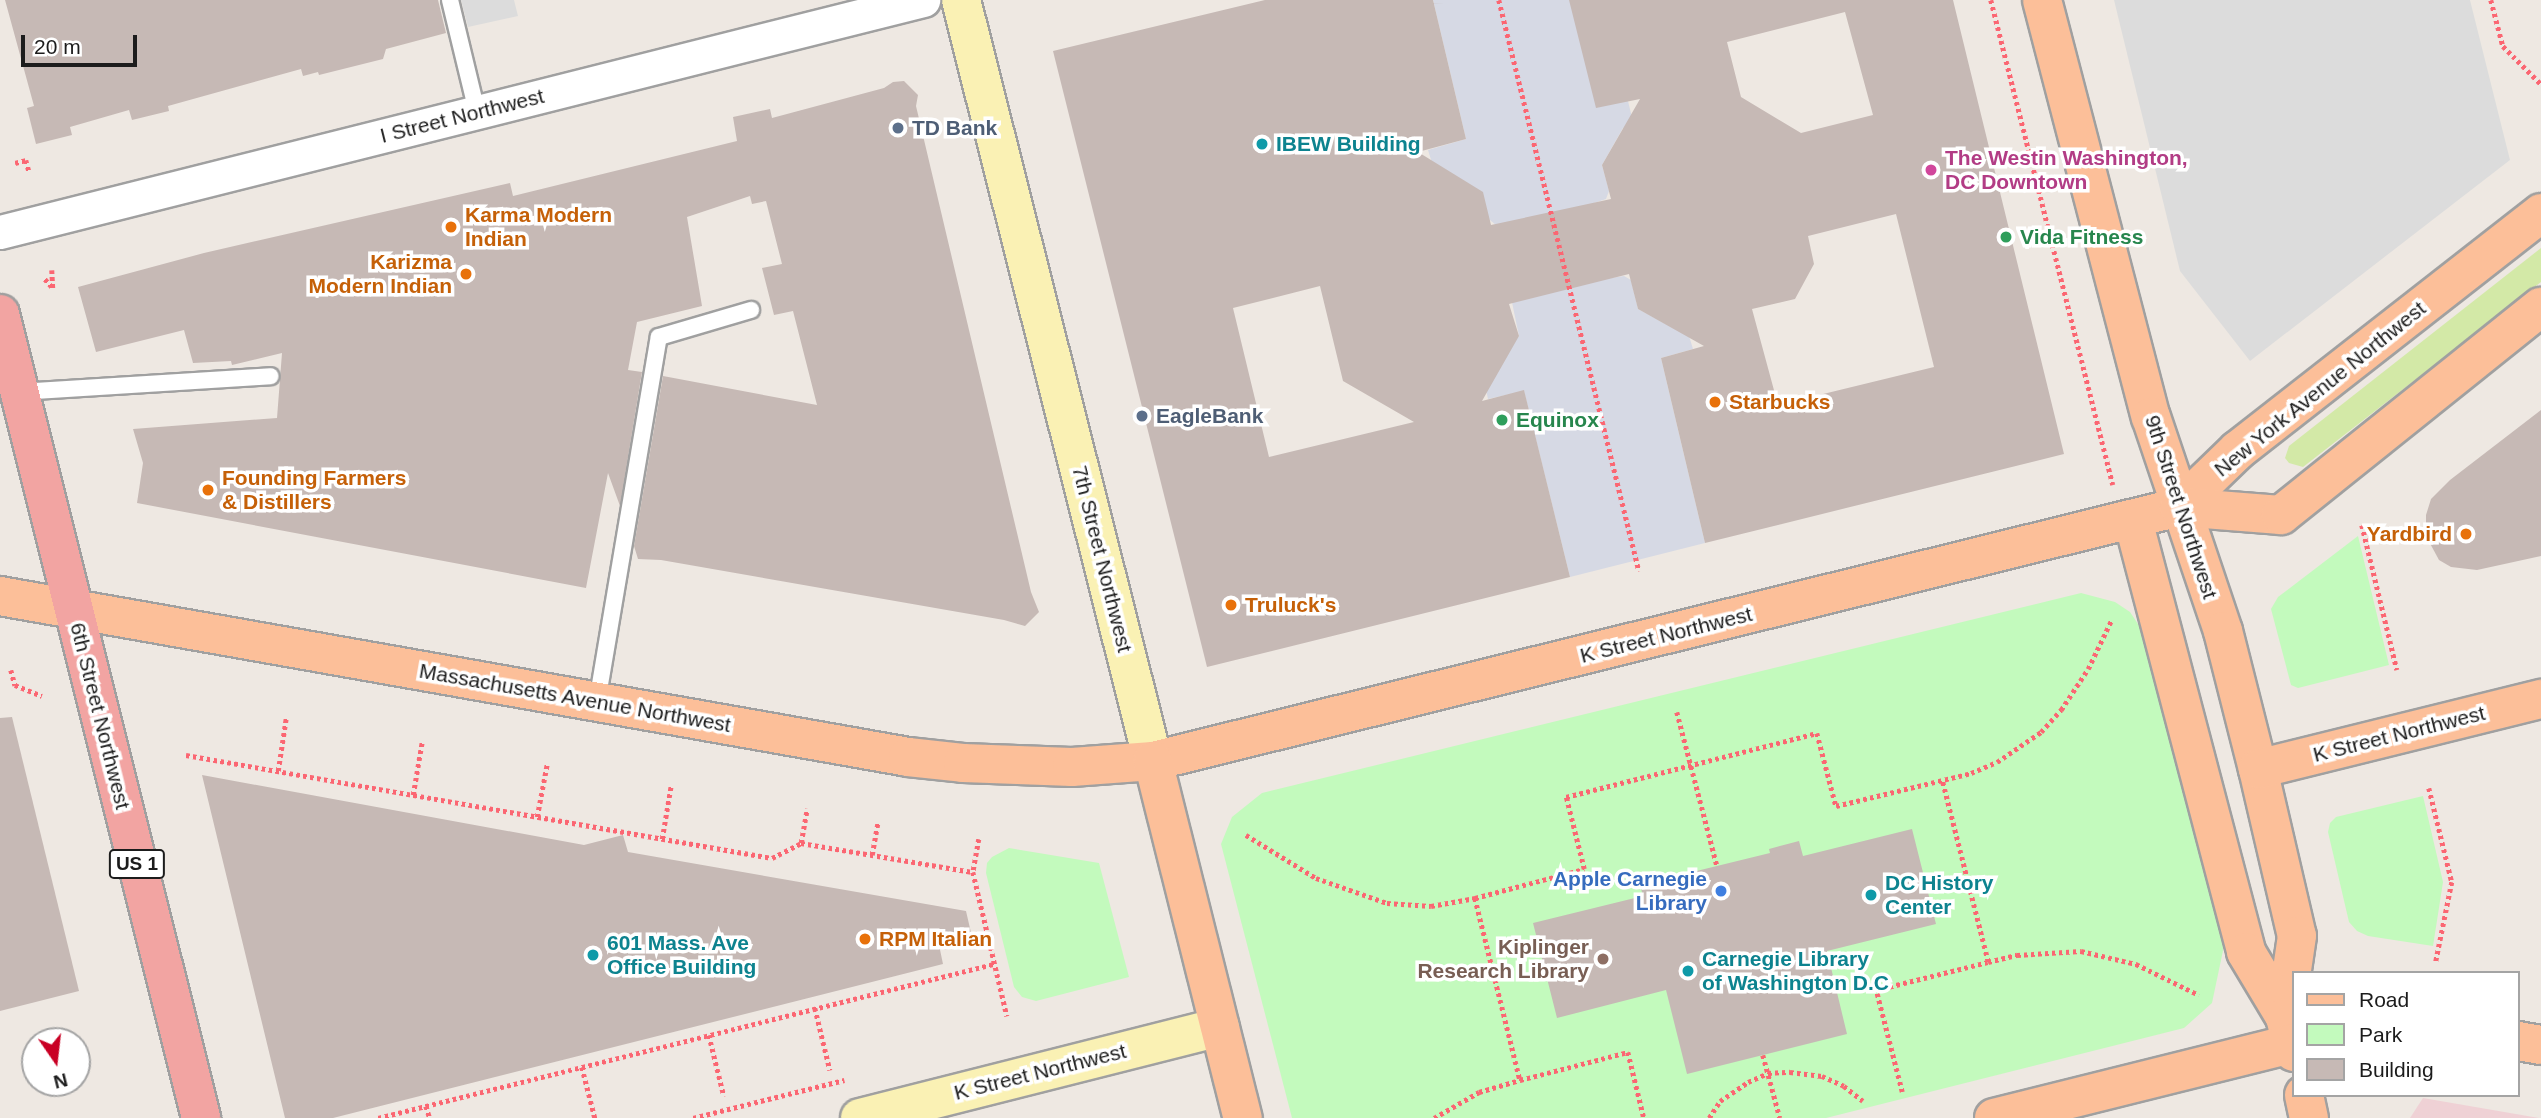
<!DOCTYPE html>
<style>
body{margin:0}
#map{position:relative;width:2541px;height:1118px;overflow:hidden;background:#eee8e2;font-family:Helvetica,sans-serif}
div>[style]{position:absolute}
[style*='--x']{left:calc(var(--x)*1px);top:calc(var(--y)*1px);width:calc(var(--w)*1px);rotate:calc(var(--a)*1deg)}
.commercial>*{inset:0;background:#efd1d5}
.grass>*{inset:0;background:#d3e9a7}
.park>*{inset:0;background:#c3fabd}
.parking>*{inset:0;background:#dcdcdc}
.plaza>*{inset:0;background:#d6d9e4}
.building>*{inset:0;background:#c6b9b5}
.path>*{height:4.5px;margin-top:-2.25px;transform-origin:0;background:repeating-linear-gradient(90deg,#fb6672 0 3.5px,transparent 0 7px)}
.roads{filter:drop-shadow(2px 0 #a0a0a0) drop-shadow(-2px 0 #a0a0a0) drop-shadow(0 2px #a0a0a0) drop-shadow(0 -2px #a0a0a0)}
.service>*{height:16px;margin:-8px;padding:0 8px;transform-origin:8px;border-radius:8px;background:#fff}
.minor>*{height:33px;margin:-16.5px;padding:0 16.5px;transform-origin:16.5px;border-radius:16.5px;background:#fff}
.secondary>*{height:38px;margin:-19px;padding:0 19px;transform-origin:19px;border-radius:19px;background:#faf1b4}
.primary>*{height:38px;margin:-19px;padding:0 19px;transform-origin:19px;border-radius:19px;background:#fcbf99}
.trunk>*{height:38px;margin:-19px;padding:0 19px;transform-origin:19px;border-radius:19px;background:#f2a4a2}
.dots>*{width:19px;height:19px;translate:-50% -50%;box-sizing:border-box;border:4px solid #fff;border-radius:50%}
span{translate:-50% -50%;white-space:nowrap;text-align:center;line-height:1.15;-webkit-text-stroke:7px #fff;paint-order:stroke}
.shield-label span{padding:2px 5px;background:#fff;border:2px solid;border-radius:5px;-webkit-text-stroke-width:0}
.shield-label{font-size:19px;color:#1c1c1c;font-weight:700}
.street-label{font-size:21px;color:#1c1c1c}
.service-label{font-size:21px;color:#4e5e75;font-weight:700}
.left{translate:0 -50%;text-align:left}
.culture-label{font-size:21px;color:#0d838f;font-weight:700}
.hotel-label{font-size:21px;color:#b23c85;font-weight:700}
.food-label{font-size:21px;color:#c56008;font-weight:700}
.right{translate:-100% -50%;text-align:right}
.leisure-label{font-size:21px;color:#27864d;font-weight:700}
.shop-label{font-size:21px;color:#366cbe;font-weight:700}
.education-label{font-size:21px;color:#785e54;font-weight:700}
.legend{position:absolute;left:2292px;top:971px;width:228px;height:126px;box-sizing:border-box;background:#fff;border:2px solid #a4a4a4;margin:0;padding:9px 12px;list-style:none;font-size:21px;color:#1c1c1c}
.legend li{display:flex;align-items:center;gap:14px;height:35px}
.legend b{width:35px;border:2px solid #a4a4a4}
.north{position:absolute;left:21px;top:1027px;width:70px;height:70px;box-sizing:border-box;background:#fff;border:2px solid #a4a4a4;border-radius:50%;rotate:166deg;font-size:19px;font-weight:700;line-height:28px;text-align:center;color:#1c1c1c}
.north::after{content:'';display:block;margin:auto;width:24px;height:32px;background:#c90024;clip-path:polygon(50% 0,100% 100%,50% 72%,0 100%)}
.scale{position:absolute;left:21px;top:35px;width:116px;height:32px;box-sizing:border-box;border:4px solid #1c1c1c;border-top:0;padding-left:9px;font-size:21px;line-height:24px;white-space:nowrap;color:#1c1c1c;-webkit-text-stroke:5px #fff;paint-order:stroke}
</style>
<div id="map">
<div class="commercial">
<div style="clip-path:polygon(2423px 1098px,2539px 1118px,2410px 1118px)"></div>
</div>
<div class="grass">
<div style="clip-path:polygon(2541px 248px,2541px 282px,2303px 467px,2289px 463px,2285px 458px,2289px 446px)"></div>
</div>
<div class="park">
<div style="clip-path:polygon(2358px 536px,2389px 665px,2298px 688px,2291px 685px,2271px 609px,2278px 597px)"></div>
<div style="clip-path:polygon(2081px 593px,2115px 602px,2130px 612px,2142px 630px,2225px 941px,2212px 1003px,2184px 1028px,1826px 1118px,1292px 1118px,1221px 844px,1232px 817px,1262px 793px)"></div>
<div style="clip-path:polygon(2423px 796px,2443px 882px,2433px 946px,2368px 936px,2357px 931px,2349px 922px,2328px 832px,2330px 823px,2336px 817px)"></div>
<div style="clip-path:polygon(1009px 848px,1099px 863px,1129px 977px,1036px 1001px,1022px 997px,1014px 987px,986px 873px,987px 863px,992px 857px)"></div>
</div>
<div class="parking">
<div style="clip-path:polygon(461px 0,514px 0,518px 16px,468px 27px)"></div>
<div style="clip-path:polygon(2114px 0,2470px 0,2510px 160px,2250px 361px,2180px 271px)"></div>
</div>
<div class="plaza">
<div style="clip-path:polygon(1433px 0,1569px 0,1628px 101px,1634px 126px,1623px 128px,1602px 165px,1609px 191px,1606px 199px,1594px 203px,1611px 278px,1624px 276px,1631px 280px,1638px 309px,1673px 328px,1686px 326px,1693px 349px,1661px 358px,1705px 543px,1570px 577px,1524px 391px,1488px 399px,1483px 376px,1519px 336px,1496px 225px,1436px 176px,1428px 150px,1466px 139px)"></div>
</div>
<div class="building">
<div style="clip-path:polygon(5px 0,438px 0,446px 33px,386px 49px,383px 59px,319px 75px,318px 72px,303px 76px,301px 69px,168px 106px,169px 111px,132px 120px,129px 110px,70px 127px,72px 135px,36px 144px,27px 108px,34px 106px)"></div>
<div style="clip-path:polygon(evenodd,1265px 0,1433px 0,1466px 139px,1418px 152px,1483px 192px,1491px 225px,1611px 199px,1602px 165px,1640px 99px,1596px 108px,1569px 0,1953px 0,2064px 454px,1705px 543px,1661px 358px,1704px 346px,1638px 309px,1629px 274px,1509px 304px,1519px 336px,1482px 401px,1524px 390px,1570px 577px,1207px 667px,1053px 51px,1265px 0,1845px 12px,1873px 115px,1801px 133px,1741px 97px,1727px 42px,1845px 12px,1265px 0,1896px 214px,1934px 367px,1778px 405px,1752px 309px,1795px 299px,1814px 264px,1808px 236px,1896px 214px,1265px 0,1320px 286px,1343px 381px,1414px 422px,1269px 457px,1233px 308px,1320px 286px)"></div>
<div style="clip-path:polygon(904px 81px,918px 95px,916px 106px,1031px 592px,1039px 612px,1025px 626px,1004px 620px,661px 560px,638px 559px,634px 546px,663px 376px,817px 405px,793px 311px,774px 315px,762px 268px,782px 264px,766px 201px,752px 204px,750px 196px,687px 217px,702px 306px,637px 322px,628px 370px,642px 372px,620px 506px,608px 473px,586px 588px,137px 503px,143px 463px,133px 429px,277px 418px,282px 353px,232px 365px,231px 361px,193px 363px,184px 330px,96px 352px,78px 287px,204px 253px,510px 183px,513px 196px,737px 141px,733px 117px,770px 109px,772px 118px,884px 88px,893px 82px)"></div>
<div style="clip-path:polygon(2541px 410px,2541px 556px,2477px 570px,2451px 567px,2439px 560px,2426px 536px,2426px 515px,2431px 499px,2450px 480px)"></div>
<div style="clip-path:polygon(12px 717px,79px 991px,0 1011px,0 718px)"></div>
<div style="clip-path:polygon(202px 775px,584px 845px,623px 835px,628px 852px,966px 911px,972px 937px,939px 945px,943px 964px,333px 1118px,285px 1118px)"></div>
<div style="clip-path:polygon(1912px 829px,1936px 924px,1827px 951px,1847px 1034px,1687px 1074px,1666px 990px,1557px 1018px,1533px 923px,1643px 896px,1639px 881px,1671px 873px,1672px 877px,1770px 853px,1769px 849px,1799px 841px,1803px 856px)"></div>
</div>
<div class="path">
<div style="--x:1499;--y:0;--w:588;--a:76.22"></div>
<div style="--x:1991;--y:0;--w:500;--a:75.88"></div>
<div style="--x:2491;--y:0;--w:48;--a:75.4"></div>
<div style="--x:2503;--y:46;--w:54;--a:45"></div>
<div style="--x:15;--y:163;--w:11;--a:-15"></div>
<div style="--x:26;--y:160;--w:11;--a:75"></div>
<div style="--x:52;--y:270;--w:18;--a:87"></div>
<div style="--x:45;--y:279;--w:11;--a:49"></div>
<div style="--x:2362;--y:525;--w:149;--a:76.4"></div>
<div style="--x:11;--y:670;--w:16;--a:75"></div>
<div style="--x:15;--y:685;--w:29;--a:22"></div>
<div style="--x:1677;--y:712;--w:159;--a:75.4"></div>
<div style="--x:186;--y:755;--w:595;--a:9.97"></div>
<div style="--x:772;--y:858;--w:33;--a:-27"></div>
<div style="--x:801;--y:843;--w:174;--a:9.6"></div>
<div style="--x:278;--y:771;--w:54;--a:-81.4"></div>
<div style="--x:2429;--y:788;--w:97;--a:76.3"></div>
<div style="--x:2452;--y:882;--w:81;--a:101.4"></div>
<div style="--x:413;--y:795;--w:54;--a:-80.4"></div>
<div style="--x:537;--y:817;--w:54;--a:-79.3"></div>
<div style="--x:1246;--y:835;--w:82;--a:31.6"></div>
<div style="--x:1316;--y:878;--w:75;--a:19.4"></div>
<div style="--x:1387;--y:903;--w:44;--a:3.9"></div>
<div style="--x:1431;--y:906;--w:45;--a:-10.3"></div>
<div style="--x:1475;--y:898;--w:113;--a:-14.9"></div>
<div style="--x:1584;--y:869;--w:74;--a:-104"></div>
<div style="--x:1566;--y:797;--w:259;--a:-14.3"></div>
<div style="--x:1817;--y:733;--w:75;--a:75.4"></div>
<div style="--x:1836;--y:806;--w:139;--a:-13.7"></div>
<div style="--x:1971;--y:773;--w:28;--a:-23"></div>
<div style="--x:1997;--y:762;--w:53;--a:-34.3"></div>
<div style="--x:2041;--y:732;--w:30;--a:-48"></div>
<div style="--x:2061;--y:710;--w:49;--a:-56.6"></div>
<div style="--x:2088;--y:669;--w:55;--a:-64.4"></div>
<div style="--x:662;--y:839;--w:55;--a:-80.5"></div>
<div style="--x:979;--y:839;--w:34;--a:100"></div>
<div style="--x:973;--y:872;--w:148;--a:76.7"></div>
<div style="--x:801;--y:843;--w:35;--a:-80"></div>
<div style="--x:872;--y:855;--w:34;--a:-80"></div>
<div style="--x:1475;--y:898;--w:187;--a:76.1"></div>
<div style="--x:1520;--y:1080;--w:112;--a:-14.5"></div>
<div style="--x:1628;--y:1052;--w:68;--a:76.4"></div>
<div style="--x:1988;--y:962;--w:30;--a:-14"></div>
<div style="--x:2017;--y:955;--w:64;--a:-3.6"></div>
<div style="--x:2081;--y:951;--w:57;--a:13.3"></div>
<div style="--x:2136;--y:964;--w:70;--a:26.2"></div>
<div style="--x:815;--y:1008;--w:64;--a:76.4"></div>
<div style="--x:709;--y:1035;--w:63;--a:76.2"></div>
<div style="--x:1763;--y:1055;--w:65;--a:74.9"></div>
<div style="--x:582;--y:1067;--w:53;--a:75.7"></div>
<div style="--x:1902;--y:1092;--w:105;--a:-104.3"></div>
<div style="--x:1876;--y:990;--w:115;--a:-14"></div>
<div style="--x:1988;--y:962;--w:188;--a:-104.2"></div>
<div style="--x:426;--y:1106;--w:13;--a:72"></div>
<div style="--x:378;--y:1118;--w:635;--a:-14.04"></div>
<div style="--x:693;--y:1118;--w:156;--a:-14.1"></div>
<div style="--x:1434;--y:1118;--w:52;--a:-30"></div>
<div style="--x:1479;--y:1092;--w:43;--a:-16.3"></div>
<div style="--x:1709;--y:1118;--w:20;--a:-57"></div>
<div style="--x:1720;--y:1101;--w:34;--a:-34"></div>
<div style="--x:1748;--y:1082;--w:22;--a:-24"></div>
<div style="--x:1768;--y:1073;--w:22;--a:-3"></div>
<div style="--x:1790;--y:1072;--w:32;--a:7"></div>
<div style="--x:1822;--y:1076;--w:24;--a:24"></div>
<div style="--x:1844;--y:1086;--w:24;--a:38"></div>
</div>
<div class="roads">
<div class="service">
<div style="--x:450;--y:0;--w:115;--a:76.4"></div>
<div style="--x:19;--y:392;--w:252;--a:-3.6"></div>
<div style="--x:597;--y:702;--w:370;--a:-80.4"></div>
<div style="--x:659;--y:337;--w:96;--a:-16.4"></div>
</div>
<div class="minor">
<div style="--x:0;--y:232;--w:952;--a:-14.11"></div>
</div>
<div class="secondary">
<div style="--x:961;--y:0;--w:785;--a:75.84"></div>
<div style="--x:860;--y:1118;--w:371;--a:-14.2"></div>
</div>
<div class="primary">
<div style="--x:2042;--y:0;--w:431;--a:75.4"></div>
<div style="--x:2151;--y:417;--w:226;--a:71.4"></div>
<div style="--x:2223;--y:631;--w:142;--a:75.8"></div>
<div style="--x:2258;--y:769;--w:171;--a:76.9"></div>
<div style="--x:2297;--y:936;--w:82;--a:98.4"></div>
<div style="--x:2179;--y:507;--w:82;--a:-44"></div>
<div style="--x:2238;--y:450;--w:385;--a:-38"></div>
<div style="--x:2133;--y:520;--w:447;--a:75.3"></div>
<div style="--x:2246;--y:952;--w:76;--a:59"></div>
<div style="--x:2285;--y:1017;--w:36;--a:76"></div>
<div style="--x:0;--y:596;--w:922;--a:10.05"></div>
<div style="--x:908;--y:757;--w:55;--a:6.2"></div>
<div style="--x:963;--y:763;--w:109;--a:2.1"></div>
<div style="--x:1072;--y:767;--w:81;--a:-4.2"></div>
<div style="--x:1153;--y:761;--w:1057;--a:-13.9"></div>
<div style="--x:2179;--y:507;--w:102;--a:4.5"></div>
<div style="--x:2281;--y:515;--w:333;--a:-38.7"></div>
<div style="--x:1153;--y:761;--w:368;--a:75.9"></div>
<div style="--x:2258;--y:769;--w:292;--a:-13.9"></div>
<div style="--x:2518;--y:1041;--w:23;--a:10"></div>
<div style="--x:2304;--y:1095;--w:24;--a:78"></div>
<div style="--x:1994;--y:1118;--w:309;--a:-14"></div>
</div>
<div class="trunk">
<div style="--x:0;--y:314;--w:829;--a:75.96"></div>
</div>
</div>
<div class="dots">
<div style="left:898px;top:128px;background:#5c6f8a"></div>
<div style="left:1262px;top:144px;background:#0f9aa8"></div>
<div style="left:1931px;top:170px;background:#d1479c"></div>
<div style="left:451px;top:227px;background:#e8710a"></div>
<div style="left:2006px;top:237px;background:#2e9e5b"></div>
<div style="left:466px;top:274px;background:#e8710a"></div>
<div style="left:1715px;top:402px;background:#e8710a"></div>
<div style="left:1142px;top:416px;background:#5c6f8a"></div>
<div style="left:1502px;top:420px;background:#2e9e5b"></div>
<div style="left:208px;top:490px;background:#e8710a"></div>
<div style="left:2466px;top:534px;background:#e8710a"></div>
<div style="left:1231px;top:605px;background:#e8710a"></div>
<div style="left:1721px;top:891px;background:#3f7fe0"></div>
<div style="left:1871px;top:895px;background:#0f9aa8"></div>
<div style="left:865px;top:939px;background:#e8710a"></div>
<div style="left:593px;top:955px;background:#0f9aa8"></div>
<div style="left:1603px;top:959px;background:#8d6e63"></div>
<div style="left:1688px;top:971px;background:#0f9aa8"></div>
</div>
<div class="shield-label">
<span style="left:137px;top:864px">US 1</span>
</div>
<div class="street-label">
<span style="left:462px;top:116px;rotate:-14deg">I Street Northwest</span>
<span style="left:2320px;top:389px;rotate:-39deg">New York Avenue Northwest</span>
<span style="left:2181px;top:507px;rotate:72deg">9th Street Northwest</span>
<span style="left:1102px;top:559px;rotate:76deg">7th Street Northwest</span>
<span style="left:1666px;top:635px;rotate:-14deg">K Street Northwest</span>
<span style="left:575px;top:698px;rotate:10deg">Massachusetts Avenue Northwest</span>
<span style="left:100px;top:716px;rotate:76deg">6th Street Northwest</span>
<span style="left:2399px;top:734px;rotate:-14deg">K Street Northwest</span>
<span style="left:1040px;top:1072px;rotate:-14deg">K Street Northwest</span>
</div>
<div class="service-label">
<span class="left" style="left:912px;top:128px">TD Bank</span>
<span class="left" style="left:1156px;top:416px">EagleBank</span>
</div>
<div class="culture-label">
<span class="left" style="left:1276px;top:144px">IBEW Building</span>
<span class="left" style="left:1885px;top:895px">DC History<br>Center</span>
<span class="left" style="left:607px;top:955px">601 Mass. Ave<br>Office Building</span>
<span class="left" style="left:1702px;top:971px">Carnegie Library<br>of Washington D.C</span>
</div>
<div class="hotel-label">
<span class="left" style="left:1945px;top:170px">The Westin Washington,<br>DC Downtown</span>
</div>
<div class="food-label">
<span class="left" style="left:465px;top:227px">Karma Modern<br>Indian</span>
<span class="right" style="left:452px;top:274px">Karizma<br>Modern Indian</span>
<span class="left" style="left:1729px;top:402px">Starbucks</span>
<span class="left" style="left:222px;top:490px">Founding Farmers<br>&amp; Distillers</span>
<span class="right" style="left:2452px;top:534px">Yardbird</span>
<span class="left" style="left:1245px;top:605px">Truluck's</span>
<span class="left" style="left:879px;top:939px">RPM Italian</span>
</div>
<div class="leisure-label">
<span class="left" style="left:2020px;top:237px">Vida Fitness</span>
<span class="left" style="left:1516px;top:420px">Equinox</span>
</div>
<div class="shop-label">
<span class="right" style="left:1707px;top:891px">Apple Carnegie<br>Library</span>
</div>
<div class="education-label">
<span class="right" style="left:1589px;top:959px">Kiplinger<br>Research Library</span>
</div>
<ul class="legend">
<li><b style="height:9px;background:#fcbf99"></b>Road</li>
<li><b style="height:19px;background:#c3fabd"></b>Park</li>
<li><b style="height:19px;background:#c6b9b5"></b>Building</li>
</ul>
<div class="north">N</div>
<div class="scale">20 m</div>
</div>
